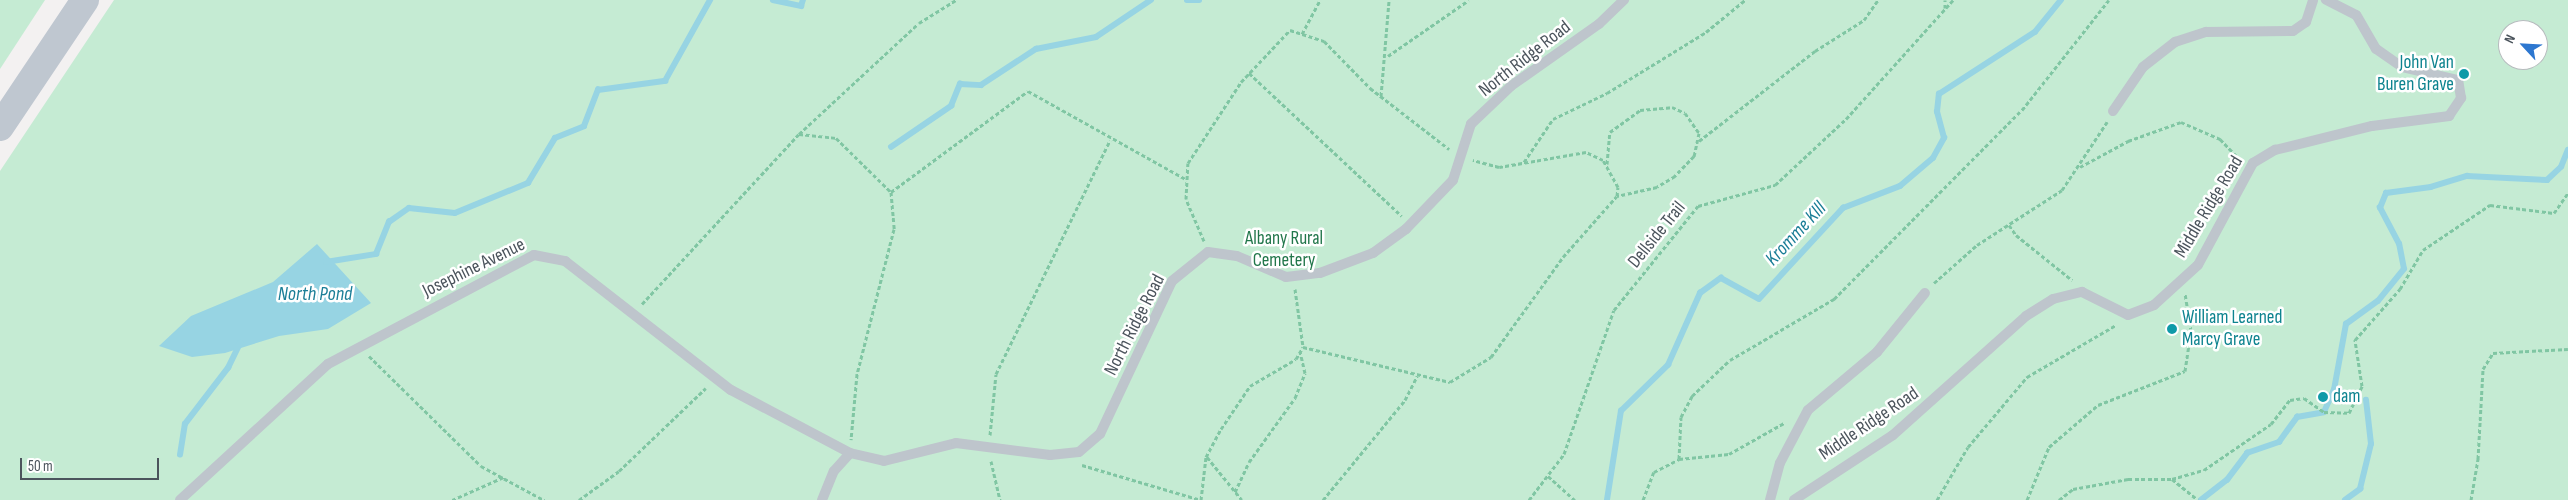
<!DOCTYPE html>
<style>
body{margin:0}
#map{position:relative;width:2568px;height:500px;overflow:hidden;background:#f3f1f1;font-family:"Sofia Sans Condensed",sans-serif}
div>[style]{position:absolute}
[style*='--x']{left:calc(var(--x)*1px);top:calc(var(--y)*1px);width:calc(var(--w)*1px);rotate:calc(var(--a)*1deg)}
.green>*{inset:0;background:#c5ebd3}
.water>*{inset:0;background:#97d4e3}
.stream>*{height:5.5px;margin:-2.75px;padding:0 2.75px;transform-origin:2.75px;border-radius:2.75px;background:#97d4e3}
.path>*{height:3px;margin-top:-1.5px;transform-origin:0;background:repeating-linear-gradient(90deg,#80c6a3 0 4px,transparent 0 6.5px)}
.lane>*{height:10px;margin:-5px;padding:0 5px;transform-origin:5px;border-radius:5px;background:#bec5cc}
.secondary>*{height:28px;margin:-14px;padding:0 14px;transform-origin:14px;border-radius:14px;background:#bfc7d0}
.dots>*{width:14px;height:14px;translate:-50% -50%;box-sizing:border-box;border:2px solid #fff;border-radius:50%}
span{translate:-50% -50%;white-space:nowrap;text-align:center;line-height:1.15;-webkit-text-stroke:5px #fff;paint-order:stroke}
.street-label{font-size:19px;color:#4b545c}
.culture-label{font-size:19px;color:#0d838f}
.right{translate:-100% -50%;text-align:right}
.left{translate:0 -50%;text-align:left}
.park-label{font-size:19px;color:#22774b}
.water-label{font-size:20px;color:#1b7e97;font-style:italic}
.north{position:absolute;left:2498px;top:20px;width:50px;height:50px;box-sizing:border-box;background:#fff;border:1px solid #b7bbbe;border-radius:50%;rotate:295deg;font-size:14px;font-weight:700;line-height:20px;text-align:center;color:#4b545c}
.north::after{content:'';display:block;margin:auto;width:18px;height:22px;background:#2d77d0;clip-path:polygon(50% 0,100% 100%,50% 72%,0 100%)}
.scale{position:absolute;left:20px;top:458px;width:139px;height:22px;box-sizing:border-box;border:2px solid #4b545c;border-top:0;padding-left:6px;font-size:15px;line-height:18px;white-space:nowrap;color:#4b545c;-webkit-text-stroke:4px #fff;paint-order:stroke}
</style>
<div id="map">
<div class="green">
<div style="clip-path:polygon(0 0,45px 0,0 69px)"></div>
<div style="clip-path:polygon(evenodd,114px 0,2568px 0,2568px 500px,0 500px,0 171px,114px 0,2508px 30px,2538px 30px,2538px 60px,2508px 60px,2508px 30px)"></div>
</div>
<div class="water">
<div style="clip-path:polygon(317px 244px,371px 303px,328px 329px,279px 336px,225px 353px,192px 357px,159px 346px,191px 316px,273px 282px)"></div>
</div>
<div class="stream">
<div style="--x:773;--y:0;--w:29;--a:12"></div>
<div style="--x:801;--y:6;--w:6;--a:-72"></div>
<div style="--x:1187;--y:0;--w:12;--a:0"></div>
<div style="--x:891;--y:147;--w:73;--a:-34.3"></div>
<div style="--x:951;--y:106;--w:24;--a:-68"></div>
<div style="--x:960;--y:84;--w:21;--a:3"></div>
<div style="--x:981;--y:85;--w:66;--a:-33.2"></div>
<div style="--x:1036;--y:49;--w:61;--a:-11.3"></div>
<div style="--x:1096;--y:37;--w:66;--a:-33.9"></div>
<div style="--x:326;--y:262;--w:51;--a:-9.1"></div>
<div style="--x:376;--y:254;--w:35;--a:-68"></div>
<div style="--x:389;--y:222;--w:24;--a:-35"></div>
<div style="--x:409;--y:208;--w:46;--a:6.2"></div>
<div style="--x:455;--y:213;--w:79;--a:-22.3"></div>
<div style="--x:528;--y:183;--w:52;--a:-59"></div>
<div style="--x:555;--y:138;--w:31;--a:-22"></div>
<div style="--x:584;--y:126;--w:39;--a:-69"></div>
<div style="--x:598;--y:90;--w:68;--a:-7.7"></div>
<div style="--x:665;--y:81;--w:93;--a:-60.9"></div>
<div style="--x:2334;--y:390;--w:15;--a:16"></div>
<div style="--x:180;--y:455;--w:31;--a:-81"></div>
<div style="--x:185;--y:424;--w:71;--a:-52.5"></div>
<div style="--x:228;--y:368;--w:28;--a:-64"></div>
<div style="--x:1607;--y:500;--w:90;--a:-81.1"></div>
<div style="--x:1621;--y:411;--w:66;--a:-44.4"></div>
<div style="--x:1668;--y:365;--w:79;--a:-66"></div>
<div style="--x:1700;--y:293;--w:26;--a:-36"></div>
<div style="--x:1721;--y:278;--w:43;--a:28.9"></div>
<div style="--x:1759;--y:299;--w:124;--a:-47.3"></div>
<div style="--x:1843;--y:208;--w:61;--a:-21.1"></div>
<div style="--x:1900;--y:186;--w:43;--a:-40.3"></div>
<div style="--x:1933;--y:158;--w:23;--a:-61"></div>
<div style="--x:1944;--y:138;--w:27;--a:-105"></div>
<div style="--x:1937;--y:112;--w:18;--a:-84"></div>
<div style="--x:1939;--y:94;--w:114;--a:-32.9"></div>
<div style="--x:2035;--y:32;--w:41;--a:-50.9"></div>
<div style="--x:2201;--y:500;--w:33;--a:-38"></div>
<div style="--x:2227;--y:480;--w:34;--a:-53"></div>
<div style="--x:2247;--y:453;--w:34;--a:-19"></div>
<div style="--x:2279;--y:442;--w:31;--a:-54"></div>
<div style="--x:2297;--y:417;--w:27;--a:-10"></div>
<div style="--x:2324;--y:412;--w:24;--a:-66"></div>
<div style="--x:2334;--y:390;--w:67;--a:-79.7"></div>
<div style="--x:2346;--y:324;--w:39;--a:-36"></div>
<div style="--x:2378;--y:301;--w:41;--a:-50.9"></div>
<div style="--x:2404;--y:269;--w:25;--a:-101"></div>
<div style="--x:2399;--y:244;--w:41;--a:-117.8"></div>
<div style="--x:2380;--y:208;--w:16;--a:-68"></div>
<div style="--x:2386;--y:193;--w:45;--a:-7.6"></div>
<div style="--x:2431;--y:187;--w:38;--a:-17"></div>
<div style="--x:2467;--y:176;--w:80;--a:2.9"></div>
<div style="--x:2547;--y:180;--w:19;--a:-43"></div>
<div style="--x:2561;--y:167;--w:18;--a:-68"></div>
<div style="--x:2345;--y:500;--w:19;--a:-36"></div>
<div style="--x:2360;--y:489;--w:46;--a:-76.3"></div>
<div style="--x:2371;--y:444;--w:44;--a:-96.5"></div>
</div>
<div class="path">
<div style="--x:1945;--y:8;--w:8;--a:-90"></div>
<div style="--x:1302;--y:34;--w:38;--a:-62"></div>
<div style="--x:1388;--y:56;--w:98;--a:-34.7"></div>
<div style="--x:1249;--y:73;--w:209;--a:43.1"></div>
<div style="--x:1381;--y:96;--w:96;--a:-85.2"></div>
<div style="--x:799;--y:134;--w:163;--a:-42.8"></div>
<div style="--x:919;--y:23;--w:44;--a:-31.9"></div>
<div style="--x:1699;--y:141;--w:147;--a:-37.8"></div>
<div style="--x:1815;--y:51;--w:58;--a:-32.3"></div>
<div style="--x:1864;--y:20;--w:24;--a:-55"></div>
<div style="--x:1524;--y:162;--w:52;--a:-56"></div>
<div style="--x:1553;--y:119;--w:60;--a:-25.7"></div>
<div style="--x:1607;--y:93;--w:116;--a:-31.6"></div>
<div style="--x:1706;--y:32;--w:50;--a:-39.4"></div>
<div style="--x:1607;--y:164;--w:32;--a:-85"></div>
<div style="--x:1610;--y:132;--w:37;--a:-36"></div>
<div style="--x:1640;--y:110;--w:32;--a:-5"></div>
<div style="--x:1672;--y:107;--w:14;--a:25"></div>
<div style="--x:1685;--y:113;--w:24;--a:55"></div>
<div style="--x:1699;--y:133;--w:24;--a:102"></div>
<div style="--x:1694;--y:156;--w:28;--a:134"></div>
<div style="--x:1675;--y:176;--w:21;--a:149"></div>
<div style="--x:1657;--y:187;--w:41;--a:167.3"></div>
<div style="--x:2080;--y:167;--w:55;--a:-28.4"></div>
<div style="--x:2128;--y:141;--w:56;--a:-19.7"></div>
<div style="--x:2181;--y:122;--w:43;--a:23.6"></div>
<div style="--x:2220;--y:139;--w:28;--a:46"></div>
<div style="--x:891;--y:192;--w:170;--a:-36.4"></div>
<div style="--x:1028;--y:91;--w:182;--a:29.2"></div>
<div style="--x:2009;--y:225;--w:12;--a:55"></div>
<div style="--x:2016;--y:235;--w:72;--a:38.8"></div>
<div style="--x:1204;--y:241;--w:46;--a:-113.2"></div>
<div style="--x:1186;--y:199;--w:36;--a:-87"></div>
<div style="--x:1188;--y:163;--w:97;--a:-56.8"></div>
<div style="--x:1241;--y:82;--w:71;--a:-46.7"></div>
<div style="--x:1290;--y:30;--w:36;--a:18"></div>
<div style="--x:1324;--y:41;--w:66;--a:45.6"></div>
<div style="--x:1370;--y:88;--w:100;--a:37.7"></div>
<div style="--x:1934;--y:283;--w:57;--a:-41.5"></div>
<div style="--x:1977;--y:245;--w:101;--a:-32.9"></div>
<div style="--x:2062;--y:190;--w:82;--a:-56.5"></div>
<div style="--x:1295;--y:289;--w:59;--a:82.1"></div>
<div style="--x:1303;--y:347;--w:151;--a:13.4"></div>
<div style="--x:1450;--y:382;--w:48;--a:-31.4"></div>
<div style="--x:1491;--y:357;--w:123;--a:-54.2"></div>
<div style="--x:1563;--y:257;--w:81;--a:-48.5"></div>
<div style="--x:1617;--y:196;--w:9;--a:-84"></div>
<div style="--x:1618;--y:187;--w:31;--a:-119"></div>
<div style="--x:1603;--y:160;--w:19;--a:-155"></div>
<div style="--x:1586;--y:152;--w:88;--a:170.2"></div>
<div style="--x:1499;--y:167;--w:27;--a:-165"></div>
<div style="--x:642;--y:304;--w:231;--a:-47.3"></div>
<div style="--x:799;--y:134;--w:37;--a:6"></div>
<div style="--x:836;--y:138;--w:77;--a:44.5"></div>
<div style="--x:891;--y:192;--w:37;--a:85"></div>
<div style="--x:894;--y:229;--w:150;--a:104.3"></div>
<div style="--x:857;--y:374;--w:66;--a:95.2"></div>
<div style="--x:369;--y:356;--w:157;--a:44.5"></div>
<div style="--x:481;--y:466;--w:72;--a:28.4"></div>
<div style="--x:990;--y:435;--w:61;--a:-84.4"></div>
<div style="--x:996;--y:374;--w:260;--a:-64"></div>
<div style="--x:1207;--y:457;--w:55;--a:50.9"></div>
<div style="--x:1679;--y:459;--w:42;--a:-87.3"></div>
<div style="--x:1681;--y:417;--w:24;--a:-62"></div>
<div style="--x:1692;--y:396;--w:52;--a:-43.5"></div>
<div style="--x:1730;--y:360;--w:121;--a:-30.4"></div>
<div style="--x:1834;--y:299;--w:267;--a:-45.2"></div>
<div style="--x:2022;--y:110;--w:140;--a:-51.7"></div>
<div style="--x:991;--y:461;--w:40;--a:77"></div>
<div style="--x:1082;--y:465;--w:124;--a:16.4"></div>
<div style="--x:1548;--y:476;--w:36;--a:42"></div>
<div style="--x:2172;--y:479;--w:33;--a:39"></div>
<div style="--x:1235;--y:492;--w:33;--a:-65"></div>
<div style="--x:1249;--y:462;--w:79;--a:-54.3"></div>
<div style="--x:1295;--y:398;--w:27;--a:-68"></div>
<div style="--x:1305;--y:373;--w:22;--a:-103"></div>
<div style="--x:452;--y:500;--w:57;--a:-23.9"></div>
<div style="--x:579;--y:500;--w:49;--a:-35.9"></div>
<div style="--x:619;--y:471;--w:120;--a:-43.7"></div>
<div style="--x:1201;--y:500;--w:43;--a:-83.4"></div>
<div style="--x:1206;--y:457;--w:32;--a:-62"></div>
<div style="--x:1221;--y:429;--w:52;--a:-56"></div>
<div style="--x:1250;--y:386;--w:53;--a:-30.4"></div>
<div style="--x:1296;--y:359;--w:14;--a:-60"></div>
<div style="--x:1323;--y:500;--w:129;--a:-50.6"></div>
<div style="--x:1405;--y:400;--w:27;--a:-63"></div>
<div style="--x:1529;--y:500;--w:58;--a:-52.7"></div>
<div style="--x:1564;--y:454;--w:152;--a:-70.9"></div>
<div style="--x:1614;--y:310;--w:134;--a:-51.1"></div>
<div style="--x:1698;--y:206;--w:80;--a:-15.3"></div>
<div style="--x:1775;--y:185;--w:97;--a:-42.9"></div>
<div style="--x:1846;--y:119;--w:160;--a:-48"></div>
<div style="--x:1643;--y:500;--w:30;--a:-69"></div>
<div style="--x:1654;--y:472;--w:28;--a:-27"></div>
<div style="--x:1679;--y:459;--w:50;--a:-5.7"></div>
<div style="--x:1729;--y:454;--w:63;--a:-29.4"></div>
<div style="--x:1937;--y:500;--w:61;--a:-59.7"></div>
<div style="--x:1968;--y:447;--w:92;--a:-49.9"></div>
<div style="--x:2027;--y:377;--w:103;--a:-30.3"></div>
<div style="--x:2027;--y:500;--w:57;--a:-67.5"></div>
<div style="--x:2049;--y:447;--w:65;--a:-40.6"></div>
<div style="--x:2098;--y:405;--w:93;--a:-21.3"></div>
<div style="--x:2185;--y:371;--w:40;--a:-81.5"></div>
<div style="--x:2191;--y:331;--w:37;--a:-99"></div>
<div style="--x:2059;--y:500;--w:18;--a:-38"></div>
<div style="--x:2073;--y:489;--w:56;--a:-10.3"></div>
<div style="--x:2128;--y:479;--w:44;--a:0"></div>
<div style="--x:2172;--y:479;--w:33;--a:-16"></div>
<div style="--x:2204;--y:470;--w:81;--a:-34.5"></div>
<div style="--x:2271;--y:424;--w:31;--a:-52"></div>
<div style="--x:2290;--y:400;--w:14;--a:-8"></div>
<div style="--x:2304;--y:398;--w:24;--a:35"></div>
<div style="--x:2324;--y:412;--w:25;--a:2"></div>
<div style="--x:2349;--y:413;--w:30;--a:-64"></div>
<div style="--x:2362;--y:386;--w:47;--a:-98.7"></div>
<div style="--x:2355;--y:340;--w:68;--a:-48.6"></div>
<div style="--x:2400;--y:289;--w:45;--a:-59.5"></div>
<div style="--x:2423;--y:250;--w:81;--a:-33.9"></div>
<div style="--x:2490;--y:205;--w:64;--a:7.1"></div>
<div style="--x:2554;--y:213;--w:24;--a:-55"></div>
<div style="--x:2471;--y:500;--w:42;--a:-80.3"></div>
<div style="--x:2478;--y:459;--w:90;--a:-86.8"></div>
<div style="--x:2483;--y:369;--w:19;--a:-58"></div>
<div style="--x:2493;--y:353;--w:75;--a:-3.1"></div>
</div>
<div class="lane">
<div style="--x:2113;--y:111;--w:53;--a:-55.7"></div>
<div style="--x:2143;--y:67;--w:41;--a:-38"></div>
<div style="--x:2175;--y:42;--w:33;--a:-18"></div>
<div style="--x:2206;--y:32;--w:87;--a:-0.7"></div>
<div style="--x:2293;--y:31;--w:16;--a:-35"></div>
<div style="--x:2306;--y:22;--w:23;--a:-72"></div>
<div style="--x:180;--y:500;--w:201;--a:-42.6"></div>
<div style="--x:328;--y:364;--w:233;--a:-27.9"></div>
<div style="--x:534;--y:255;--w:32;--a:11"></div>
<div style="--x:565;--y:261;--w:210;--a:37.9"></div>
<div style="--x:731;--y:390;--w:135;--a:27.9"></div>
<div style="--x:850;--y:453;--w:35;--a:13"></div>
<div style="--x:884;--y:461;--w:74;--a:-14"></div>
<div style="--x:956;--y:443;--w:95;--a:7.3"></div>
<div style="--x:1050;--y:455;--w:29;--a:-6"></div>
<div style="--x:1079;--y:452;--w:28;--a:-41"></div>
<div style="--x:1100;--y:434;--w:169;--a:-64.8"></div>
<div style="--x:1172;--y:281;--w:46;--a:-38.9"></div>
<div style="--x:1208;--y:252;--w:29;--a:8"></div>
<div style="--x:1237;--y:256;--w:53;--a:23.2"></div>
<div style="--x:1286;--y:277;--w:34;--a:-7"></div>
<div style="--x:1320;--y:273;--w:57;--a:-20.7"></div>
<div style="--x:1373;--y:253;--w:41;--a:-36"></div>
<div style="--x:1406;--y:229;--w:68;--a:-46.2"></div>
<div style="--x:1453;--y:180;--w:59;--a:-72.2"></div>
<div style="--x:1471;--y:124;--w:55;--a:-43.5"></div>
<div style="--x:1511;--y:86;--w:108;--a:-35.2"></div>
<div style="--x:1599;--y:24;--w:35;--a:-44"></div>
<div style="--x:822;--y:500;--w:31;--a:-68"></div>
<div style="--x:834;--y:471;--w:24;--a:-48"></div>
<div style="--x:1770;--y:500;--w:38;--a:-75"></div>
<div style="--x:1780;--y:463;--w:60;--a:-62.2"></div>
<div style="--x:1808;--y:410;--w:90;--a:-40"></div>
<div style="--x:1877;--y:352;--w:76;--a:-50.9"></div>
<div style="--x:1794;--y:500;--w:118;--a:-33.3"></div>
<div style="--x:1893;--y:435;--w:178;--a:-41.8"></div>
<div style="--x:2026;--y:316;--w:32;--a:-32"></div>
<div style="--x:2053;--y:299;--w:30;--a:-14"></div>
<div style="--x:2082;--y:292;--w:51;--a:26.6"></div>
<div style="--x:2128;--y:315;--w:28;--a:-21"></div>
<div style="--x:2154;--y:305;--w:59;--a:-42.3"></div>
<div style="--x:2198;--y:265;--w:116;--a:-61.7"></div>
<div style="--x:2253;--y:163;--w:26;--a:-31"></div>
<div style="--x:2275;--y:150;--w:100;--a:-13.9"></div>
<div style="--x:2372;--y:126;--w:78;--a:-7.4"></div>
<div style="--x:2449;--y:116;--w:22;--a:-56"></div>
<div style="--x:2461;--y:98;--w:18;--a:-99"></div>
<div style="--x:2458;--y:80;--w:57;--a:-166.9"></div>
<div style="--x:2402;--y:67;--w:32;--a:-145"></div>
<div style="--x:2376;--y:49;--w:39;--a:-120"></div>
<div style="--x:2356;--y:15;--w:34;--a:-153"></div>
</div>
<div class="secondary">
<div style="--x:0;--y:127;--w:153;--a:-56.2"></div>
</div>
<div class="dots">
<div style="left:2464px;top:74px;background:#0f9aa8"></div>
<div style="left:2172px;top:329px;background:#0f9aa8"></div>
<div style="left:2323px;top:397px;background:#0f9aa8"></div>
</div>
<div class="street-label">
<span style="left:1525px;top:59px;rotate:-38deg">North Ridge Road</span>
<span style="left:2209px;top:207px;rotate:-59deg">Middle Ridge Road</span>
<span style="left:1657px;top:235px;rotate:-51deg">Dellside Trail</span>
<span style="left:474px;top:268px;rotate:-26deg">Josephine Avenue</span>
<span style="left:1135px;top:325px;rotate:-63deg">North Ridge Road</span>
<span style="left:1869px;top:424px;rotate:-34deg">Middle Ridge Road</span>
</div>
<div class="culture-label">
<span class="right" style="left:2454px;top:74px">John Van<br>Buren Grave</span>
<span class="left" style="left:2182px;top:329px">William Learned<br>Marcy Grave</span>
<span class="left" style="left:2333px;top:397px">dam</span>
</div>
<div class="park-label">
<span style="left:1284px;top:250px">Albany Rural<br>Cemetery</span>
</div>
<div class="water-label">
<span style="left:1796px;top:234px;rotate:-47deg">Kromme KIll</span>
<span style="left:315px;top:294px">North Pond</span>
</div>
<div class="north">N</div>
<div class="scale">50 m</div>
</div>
